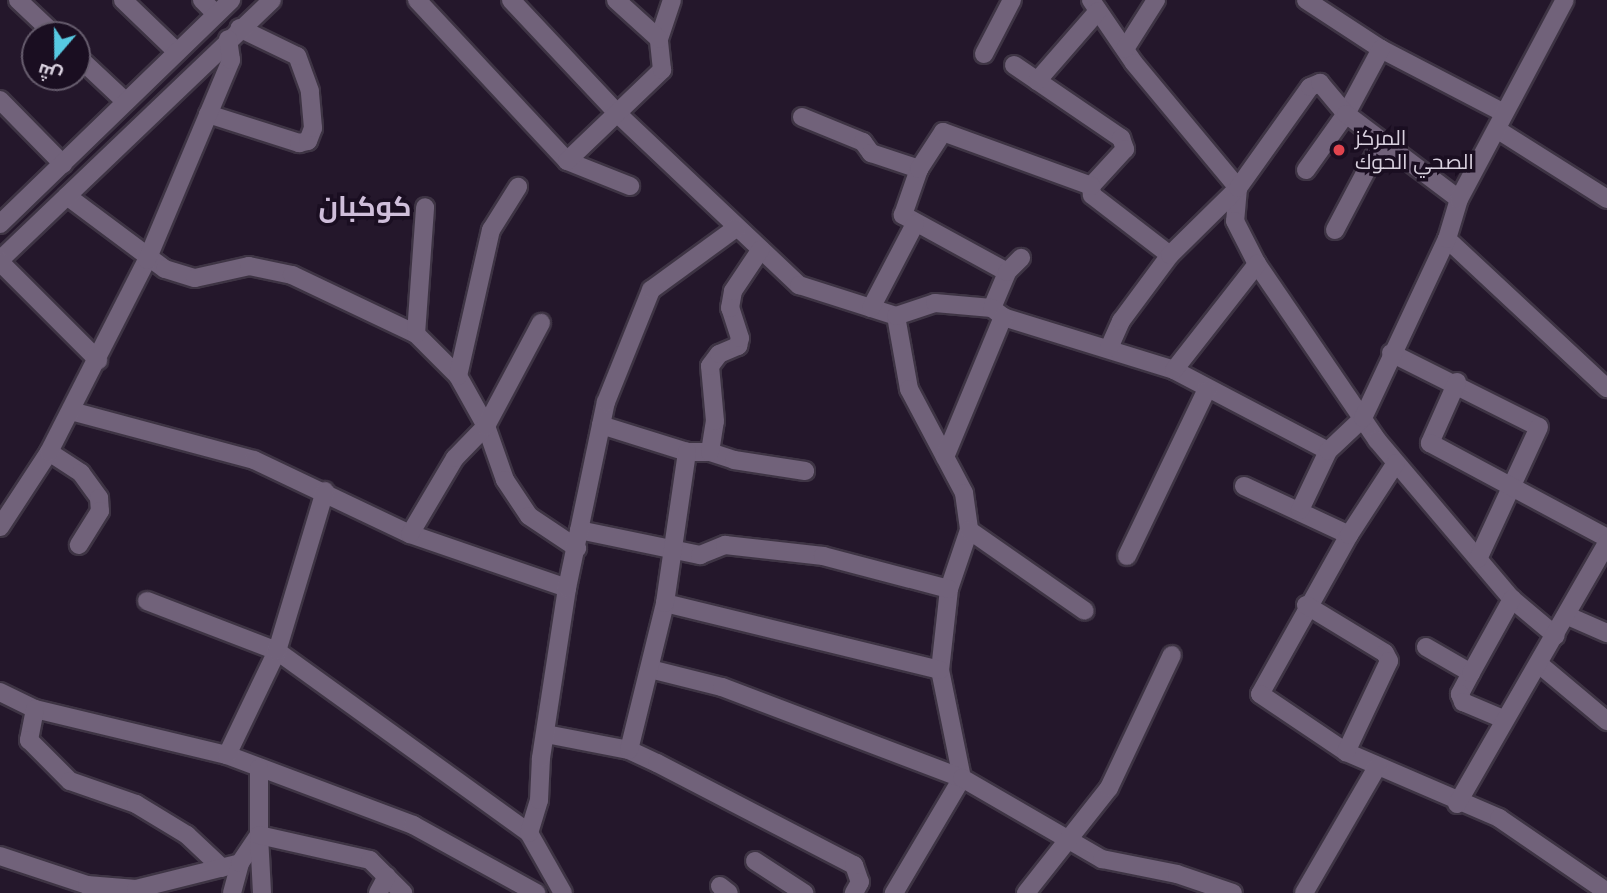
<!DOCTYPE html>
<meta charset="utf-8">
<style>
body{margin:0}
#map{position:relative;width:1607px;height:893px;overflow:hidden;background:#24172b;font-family:"PT Sans",Cairo,sans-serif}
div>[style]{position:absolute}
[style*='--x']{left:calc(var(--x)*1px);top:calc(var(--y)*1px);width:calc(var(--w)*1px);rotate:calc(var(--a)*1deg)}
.roads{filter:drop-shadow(2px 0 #3e3444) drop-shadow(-2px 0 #3e3444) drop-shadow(0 2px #3e3444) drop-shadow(0 -2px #3e3444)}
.minor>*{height:18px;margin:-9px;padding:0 9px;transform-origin:9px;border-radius:9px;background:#71627a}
.dots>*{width:19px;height:19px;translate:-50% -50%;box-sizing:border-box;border:4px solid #1a0e21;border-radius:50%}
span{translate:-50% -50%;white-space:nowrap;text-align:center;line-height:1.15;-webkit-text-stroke:7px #1a0e21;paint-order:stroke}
.poi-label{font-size:21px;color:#d9d1df}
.left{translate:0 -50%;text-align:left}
.district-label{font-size:28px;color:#cfbeda;font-weight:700}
.north{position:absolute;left:21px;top:21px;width:70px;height:70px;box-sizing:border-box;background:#1a0e21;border:2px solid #665c6d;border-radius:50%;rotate:200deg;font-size:19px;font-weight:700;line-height:28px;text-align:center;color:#d9d1df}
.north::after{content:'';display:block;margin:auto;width:24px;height:32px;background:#57c9e2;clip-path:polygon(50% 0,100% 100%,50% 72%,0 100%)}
</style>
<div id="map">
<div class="roads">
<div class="minor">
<div style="--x:18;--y:0;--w:51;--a:43.4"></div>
<div style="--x:123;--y:0;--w:75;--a:43.9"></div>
<div style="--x:202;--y:0;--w:20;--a:45"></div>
<div style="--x:417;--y:0;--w:220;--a:47"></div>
<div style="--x:567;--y:161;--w:68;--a:21.6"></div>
<div style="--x:511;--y:0;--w:158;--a:46.8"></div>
<div style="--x:619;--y:115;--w:248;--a:43.4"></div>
<div style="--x:799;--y:285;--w:102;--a:17.7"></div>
<div style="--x:896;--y:316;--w:74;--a:79.9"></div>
<div style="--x:909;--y:389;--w:118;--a:62.1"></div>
<div style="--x:964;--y:493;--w:37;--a:82"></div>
<div style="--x:969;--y:530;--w:62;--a:108.7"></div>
<div style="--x:949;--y:589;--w:81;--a:96.3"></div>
<div style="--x:940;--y:670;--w:110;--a:78.5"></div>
<div style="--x:962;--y:778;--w:134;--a:120.6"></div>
<div style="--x:1091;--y:0;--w:76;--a:55.7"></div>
<div style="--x:1134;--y:63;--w:163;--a:50.2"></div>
<div style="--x:1238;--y:188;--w:33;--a:95"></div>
<div style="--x:1235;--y:221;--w:48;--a:62.9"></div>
<div style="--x:1257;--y:264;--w:213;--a:55.7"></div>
<div style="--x:1377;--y:440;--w:209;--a:49.7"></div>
<div style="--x:1512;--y:599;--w:57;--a:40.1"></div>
<div style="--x:1306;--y:0;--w:90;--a:33.2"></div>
<div style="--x:1381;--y:49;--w:136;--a:27.5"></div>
<div style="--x:659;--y:39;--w:41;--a:-71.6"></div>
<div style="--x:1125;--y:49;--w:58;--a:-57.7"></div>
<div style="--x:984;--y:54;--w:61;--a:-62.6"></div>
<div style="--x:77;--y:56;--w:67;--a:43.2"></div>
<div style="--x:1014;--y:65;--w:130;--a:34.3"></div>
<div style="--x:1121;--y:138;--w:12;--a:70"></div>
<div style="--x:1125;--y:149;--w:50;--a:132.6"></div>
<div style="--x:1037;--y:81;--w:93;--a:-48.9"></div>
<div style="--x:0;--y:100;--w:90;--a:45.5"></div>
<div style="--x:208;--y:114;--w:96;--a:17.7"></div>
<div style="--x:299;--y:143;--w:9;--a:-13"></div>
<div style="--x:308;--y:141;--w:14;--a:-69"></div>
<div style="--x:313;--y:128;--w:37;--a:-95"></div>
<div style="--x:310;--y:91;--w:37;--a:-110"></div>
<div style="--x:297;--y:56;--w:64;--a:-154.2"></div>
<div style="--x:802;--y:117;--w:66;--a:22.3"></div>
<div style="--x:863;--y:142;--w:14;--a:54"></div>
<div style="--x:871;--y:153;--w:51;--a:18.4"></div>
<div style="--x:1498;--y:130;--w:129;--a:32.3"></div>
<div style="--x:567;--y:161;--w:132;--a:-43.8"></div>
<div style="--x:662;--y:70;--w:31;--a:-96"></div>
<div style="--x:659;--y:39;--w:58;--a:-137.8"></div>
<div style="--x:1306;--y:170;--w:69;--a:-54.5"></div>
<div style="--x:1346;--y:114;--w:74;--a:-61.7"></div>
<div style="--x:1091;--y:186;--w:9;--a:84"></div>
<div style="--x:1092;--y:195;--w:98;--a:37.6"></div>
<div style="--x:67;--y:196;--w:122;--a:36.7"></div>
<div style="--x:165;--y:269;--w:31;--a:17"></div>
<div style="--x:195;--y:278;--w:55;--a:-12.5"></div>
<div style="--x:249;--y:266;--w:44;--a:11.8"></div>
<div style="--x:292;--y:275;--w:137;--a:25.4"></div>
<div style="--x:416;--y:334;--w:59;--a:45"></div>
<div style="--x:458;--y:376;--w:57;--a:60.8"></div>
<div style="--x:486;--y:426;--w:57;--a:70.6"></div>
<div style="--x:505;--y:480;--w:43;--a:56.3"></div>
<div style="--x:529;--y:516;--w:58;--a:33.7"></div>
<div style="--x:0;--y:224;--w:322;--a:-44.1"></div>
<div style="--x:1335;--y:230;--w:101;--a:-62.2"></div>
<div style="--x:1447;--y:239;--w:219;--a:43"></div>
<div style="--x:0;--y:260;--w:376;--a:-43.7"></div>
<div style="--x:0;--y:262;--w:139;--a:45"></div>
<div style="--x:1007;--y:272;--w:119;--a:-151.3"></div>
<div style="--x:903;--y:215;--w:49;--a:-70.8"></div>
<div style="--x:919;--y:169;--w:44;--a:-57"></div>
<div style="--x:943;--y:132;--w:158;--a:20"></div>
<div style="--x:871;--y:308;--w:95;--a:-62.4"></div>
<div style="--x:992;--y:308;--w:39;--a:-67"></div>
<div style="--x:1007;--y:272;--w:20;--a:-45"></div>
<div style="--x:896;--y:316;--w:41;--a:-18.4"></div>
<div style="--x:935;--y:303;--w:57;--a:5"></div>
<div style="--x:992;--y:308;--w:14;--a:39"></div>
<div style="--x:1003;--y:317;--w:179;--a:17.2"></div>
<div style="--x:1174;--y:370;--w:174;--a:27.7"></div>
<div style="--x:416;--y:334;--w:127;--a:-85.9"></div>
<div style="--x:1109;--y:348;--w:30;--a:-66"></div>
<div style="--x:1121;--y:321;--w:82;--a:-53.4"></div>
<div style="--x:1170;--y:255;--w:95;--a:-44.6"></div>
<div style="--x:1238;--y:188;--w:124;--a:-54.5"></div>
<div style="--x:1310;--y:87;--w:11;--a:-22"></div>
<div style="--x:1320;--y:83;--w:40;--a:50"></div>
<div style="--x:1346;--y:114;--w:141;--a:37"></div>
<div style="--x:1391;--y:353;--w:165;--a:26.6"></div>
<div style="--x:1539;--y:427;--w:145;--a:114.8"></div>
<div style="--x:1174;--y:370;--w:135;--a:-51.9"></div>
<div style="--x:458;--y:376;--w:150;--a:-77.3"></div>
<div style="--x:491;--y:230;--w:51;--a:-57.9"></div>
<div style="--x:1457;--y:382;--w:67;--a:113.9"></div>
<div style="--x:1430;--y:443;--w:201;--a:28.2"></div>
<div style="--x:71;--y:411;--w:189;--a:15"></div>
<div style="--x:254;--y:460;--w:173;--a:25.4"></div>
<div style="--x:410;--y:534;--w:166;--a:19"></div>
<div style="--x:601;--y:425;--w:90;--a:17.4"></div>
<div style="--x:687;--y:452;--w:23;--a:0"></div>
<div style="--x:710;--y:452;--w:25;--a:18"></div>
<div style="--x:734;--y:460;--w:72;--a:8.8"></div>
<div style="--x:49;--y:452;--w:38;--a:33"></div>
<div style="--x:81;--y:473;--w:31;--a:54"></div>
<div style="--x:99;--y:498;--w:13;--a:86"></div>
<div style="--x:100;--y:511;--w:40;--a:122"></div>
<div style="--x:710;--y:452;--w:31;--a:-81"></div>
<div style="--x:715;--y:421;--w:55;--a:-95.2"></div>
<div style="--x:710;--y:366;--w:15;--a:-53"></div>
<div style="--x:719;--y:354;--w:21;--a:-23"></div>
<div style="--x:738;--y:346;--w:8;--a:-76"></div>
<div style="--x:740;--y:338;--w:32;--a:-108"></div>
<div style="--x:730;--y:308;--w:17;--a:-80"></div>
<div style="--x:733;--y:291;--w:50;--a:-56.3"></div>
<div style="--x:945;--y:457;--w:152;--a:-67.5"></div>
<div style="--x:1244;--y:486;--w:116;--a:25"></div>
<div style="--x:1349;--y:535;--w:182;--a:119.2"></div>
<div style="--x:1260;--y:694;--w:104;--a:34"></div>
<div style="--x:1346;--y:752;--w:167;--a:23.3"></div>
<div style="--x:1499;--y:818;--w:131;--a:34.4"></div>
<div style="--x:1300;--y:510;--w:65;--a:-64.6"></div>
<div style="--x:1328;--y:451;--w:48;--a:-43.3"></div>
<div style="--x:1363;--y:418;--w:198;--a:-64.9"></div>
<div style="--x:1447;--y:239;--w:42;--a:-73.3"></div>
<div style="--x:1459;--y:199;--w:225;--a:-62"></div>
<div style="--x:0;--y:527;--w:90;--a:-56.8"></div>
<div style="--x:49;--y:452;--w:216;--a:-63"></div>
<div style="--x:147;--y:260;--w:217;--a:-67.2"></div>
<div style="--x:231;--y:60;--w:21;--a:-98"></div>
<div style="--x:579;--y:530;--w:124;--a:11.7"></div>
<div style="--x:700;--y:555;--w:27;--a:-22"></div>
<div style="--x:725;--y:545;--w:99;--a:6.4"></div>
<div style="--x:823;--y:556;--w:130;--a:14.7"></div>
<div style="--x:969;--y:530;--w:141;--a:34.9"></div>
<div style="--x:410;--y:534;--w:88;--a:-59.4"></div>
<div style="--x:455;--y:458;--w:45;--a:-45.9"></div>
<div style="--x:486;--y:426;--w:117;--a:-61.9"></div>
<div style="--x:1349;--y:535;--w:86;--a:-56.9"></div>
<div style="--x:1127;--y:556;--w:183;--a:-64.4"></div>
<div style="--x:147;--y:601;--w:139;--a:21"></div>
<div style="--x:277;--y:651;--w:311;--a:35.8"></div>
<div style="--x:529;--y:833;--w:69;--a:60.5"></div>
<div style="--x:665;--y:603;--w:283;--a:13.7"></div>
<div style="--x:1306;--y:605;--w:92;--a:31.3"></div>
<div style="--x:1385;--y:653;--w:9;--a:63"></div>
<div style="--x:1389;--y:661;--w:101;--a:115.3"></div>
<div style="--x:1568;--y:616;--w:43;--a:23.6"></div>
<div style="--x:1426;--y:647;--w:52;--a:30"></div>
<div style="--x:1471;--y:673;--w:24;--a:118"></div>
<div style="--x:1460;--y:694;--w:9;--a:69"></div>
<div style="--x:1463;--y:702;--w:43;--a:23"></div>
<div style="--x:1539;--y:664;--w:89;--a:40"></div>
<div style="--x:650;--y:669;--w:74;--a:14"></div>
<div style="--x:722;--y:687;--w:257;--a:20.8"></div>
<div style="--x:962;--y:778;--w:162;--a:30.1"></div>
<div style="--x:1102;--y:859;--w:76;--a:11.3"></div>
<div style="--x:1177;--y:874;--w:59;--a:18.7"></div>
<div style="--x:1471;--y:673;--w:85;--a:-61"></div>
<div style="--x:0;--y:692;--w:39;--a:26"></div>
<div style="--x:35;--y:709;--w:197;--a:13.5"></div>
<div style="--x:227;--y:755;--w:199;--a:20.6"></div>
<div style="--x:413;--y:825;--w:141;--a:28.9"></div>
<div style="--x:35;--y:709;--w:32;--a:101"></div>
<div style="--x:29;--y:740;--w:58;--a:45"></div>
<div style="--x:70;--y:781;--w:70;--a:19.2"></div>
<div style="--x:136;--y:804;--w:60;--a:31.3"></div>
<div style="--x:187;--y:835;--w:48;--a:43.3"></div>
<div style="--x:546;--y:734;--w:85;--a:10.9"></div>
<div style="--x:629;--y:750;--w:31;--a:25"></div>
<div style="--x:657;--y:763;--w:222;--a:27.4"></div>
<div style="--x:854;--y:865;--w:18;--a:71"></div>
<div style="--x:860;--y:882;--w:13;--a:119"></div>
<div style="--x:629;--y:750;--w:151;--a:-76.2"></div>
<div style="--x:665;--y:603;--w:153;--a:-81.7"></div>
<div style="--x:227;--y:755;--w:115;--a:-64.3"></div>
<div style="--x:277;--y:651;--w:167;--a:-73.3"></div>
<div style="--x:1457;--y:804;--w:301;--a:-60.1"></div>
<div style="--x:529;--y:833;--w:34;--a:-73"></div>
<div style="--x:539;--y:800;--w:42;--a:-87.3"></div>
<div style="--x:541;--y:758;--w:172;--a:-81.3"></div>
<div style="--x:567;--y:588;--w:190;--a:-78.2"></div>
<div style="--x:606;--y:402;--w:121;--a:-68.1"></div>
<div style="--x:651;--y:290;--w:105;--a:-36.1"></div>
<div style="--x:0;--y:856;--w:92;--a:18.4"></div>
<div style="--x:87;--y:885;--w:49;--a:4.7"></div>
<div style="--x:136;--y:889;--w:107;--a:-14"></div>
<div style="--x:755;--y:861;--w:59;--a:33.1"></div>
<div style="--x:720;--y:886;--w:11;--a:38"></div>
<div style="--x:232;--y:893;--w:31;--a:-75"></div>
<div style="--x:240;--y:863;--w:34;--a:-56"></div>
<div style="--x:259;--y:835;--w:67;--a:-90"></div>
<div style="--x:262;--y:893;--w:58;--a:-93"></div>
<div style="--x:259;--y:835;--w:114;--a:12.7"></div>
<div style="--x:370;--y:860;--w:47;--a:45"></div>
<div style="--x:378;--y:893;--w:19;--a:-62"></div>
<div style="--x:1026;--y:893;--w:134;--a:-51.7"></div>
<div style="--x:1109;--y:788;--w:147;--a:-64.7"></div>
<div style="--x:1304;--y:893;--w:146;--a:-59.9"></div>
</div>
</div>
<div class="dots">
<div style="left:1339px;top:150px;background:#e0444e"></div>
</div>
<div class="poi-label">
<span class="left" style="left:1355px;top:150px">المركز<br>الصحي الحوك</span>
</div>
<div class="district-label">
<span style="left:365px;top:206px">كوكبان</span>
</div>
<div class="north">ش</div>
</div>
